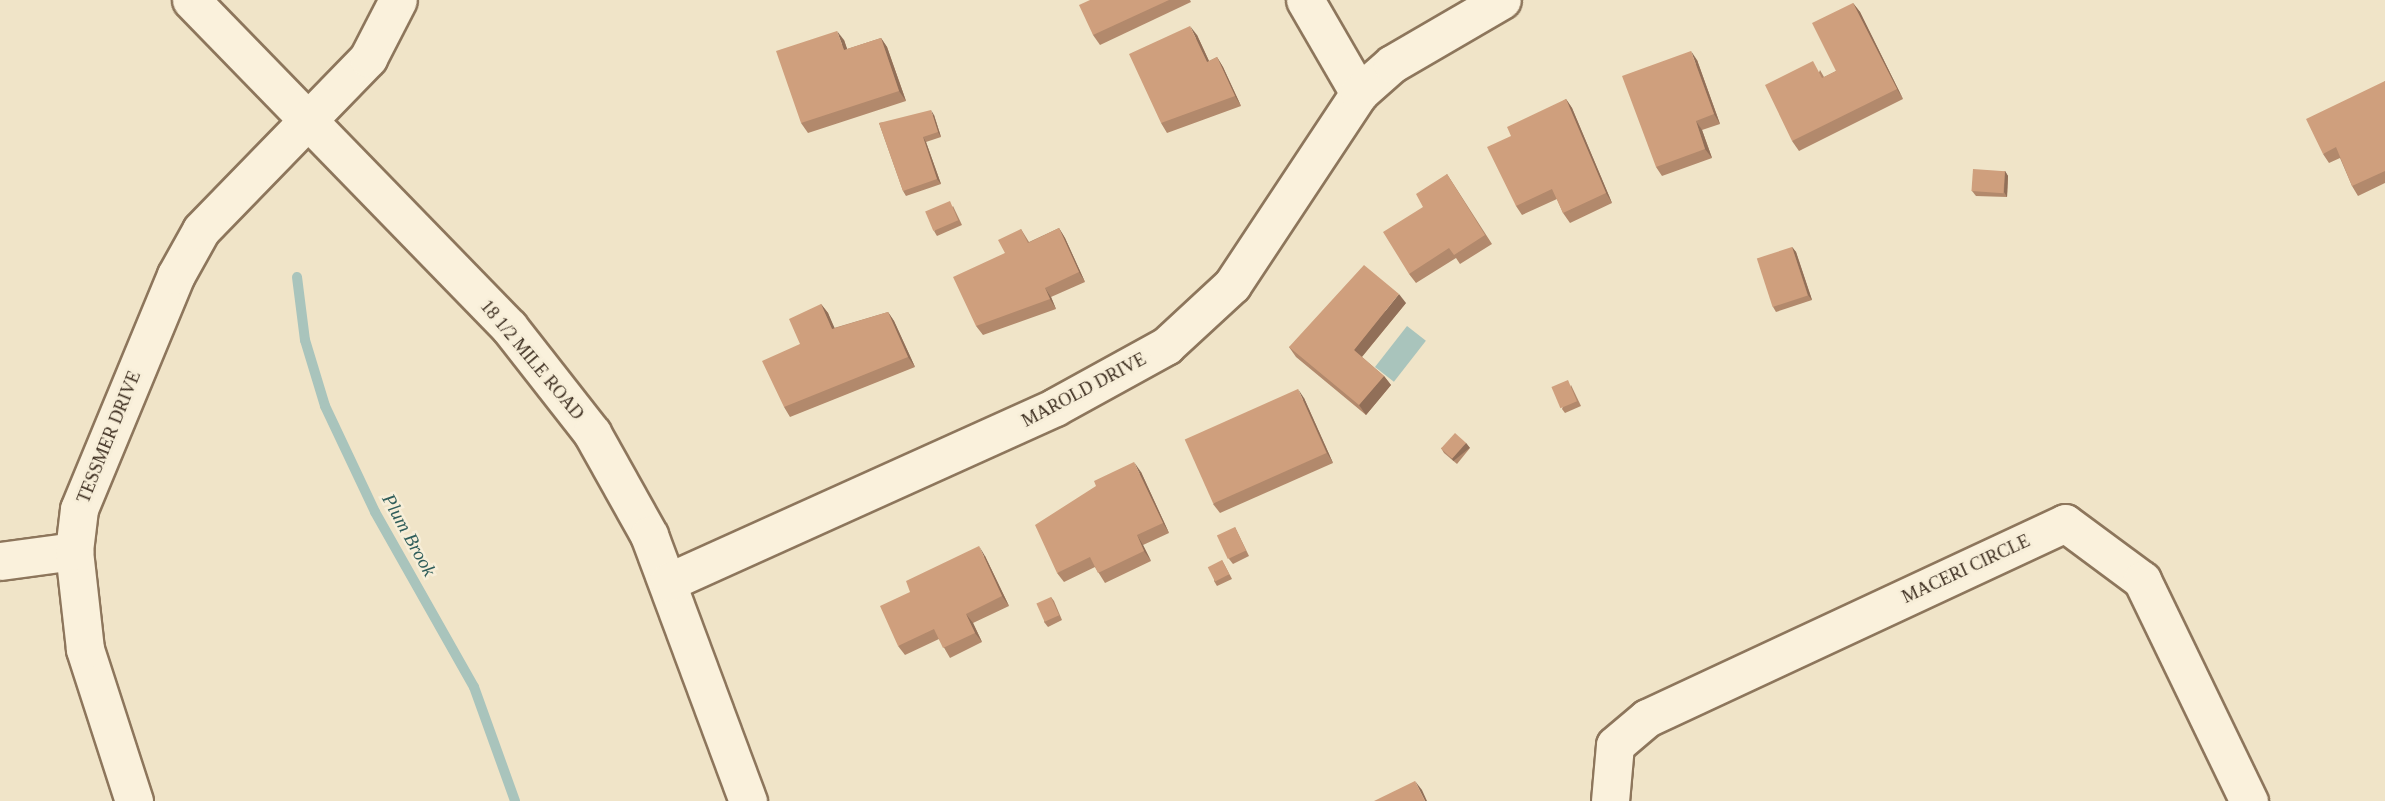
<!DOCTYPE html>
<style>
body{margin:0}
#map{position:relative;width:2385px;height:801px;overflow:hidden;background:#f0e4c8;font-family:"Times New Roman",serif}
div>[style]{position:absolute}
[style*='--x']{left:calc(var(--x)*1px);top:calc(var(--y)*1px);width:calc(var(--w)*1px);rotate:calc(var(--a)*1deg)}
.water>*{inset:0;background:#a9c4bc;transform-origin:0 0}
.stream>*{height:10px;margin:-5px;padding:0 5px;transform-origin:5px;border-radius:5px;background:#a9c4bc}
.roads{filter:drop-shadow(2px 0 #8d765c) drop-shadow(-2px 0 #8d765c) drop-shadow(0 2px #8d765c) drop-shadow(0 -2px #8d765c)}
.street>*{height:37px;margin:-18.5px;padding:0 18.5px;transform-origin:18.5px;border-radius:18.5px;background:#faf1dc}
.wall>*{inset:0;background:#b2896c}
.shaded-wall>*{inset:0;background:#916f58;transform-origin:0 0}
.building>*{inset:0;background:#cf9f7d;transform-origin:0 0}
span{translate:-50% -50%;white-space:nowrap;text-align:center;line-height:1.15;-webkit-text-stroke:5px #f7eed8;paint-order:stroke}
.street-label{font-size:18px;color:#3d2e20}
.water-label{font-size:19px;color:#2f5d5a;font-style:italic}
</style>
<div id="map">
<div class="water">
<div style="left:1407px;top:326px;width:24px;height:52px;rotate:38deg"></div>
</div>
<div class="stream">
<div style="--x:297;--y:277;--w:64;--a:82.8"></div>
<div style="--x:305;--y:340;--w:69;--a:73.1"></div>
<div style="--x:325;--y:406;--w:117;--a:64.7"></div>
<div style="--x:375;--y:512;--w:201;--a:60.5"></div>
<div style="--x:474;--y:687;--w:121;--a:70.2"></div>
</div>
<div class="roads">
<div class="street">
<div style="--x:191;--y:0;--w:456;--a:45.8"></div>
<div style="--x:509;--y:327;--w:135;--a:51.9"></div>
<div style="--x:592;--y:433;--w:117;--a:60.8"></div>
<div style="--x:649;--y:535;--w:284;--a:69.6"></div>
<div style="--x:1305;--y:0;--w:108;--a:59.9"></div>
<div style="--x:0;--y:561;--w:75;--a:-7.7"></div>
<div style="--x:668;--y:582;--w:425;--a:-24.3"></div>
<div style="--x:1055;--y:407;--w:127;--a:-28.8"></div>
<div style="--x:1166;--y:346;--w:90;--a:-42.7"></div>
<div style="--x:1232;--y:285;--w:230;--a:-56.5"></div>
<div style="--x:1359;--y:93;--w:44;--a:-41.3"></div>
<div style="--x:1392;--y:64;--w:127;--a:-30.2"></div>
<div style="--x:134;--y:801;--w:160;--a:-107.9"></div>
<div style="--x:85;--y:649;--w:99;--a:-96.4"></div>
<div style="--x:74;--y:551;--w:42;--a:-83.2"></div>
<div style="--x:79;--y:509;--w:253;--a:-67.5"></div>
<div style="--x:176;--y:275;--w:51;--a:-60.9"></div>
<div style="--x:201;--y:230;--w:240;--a:-45.8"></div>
<div style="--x:368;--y:58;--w:65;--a:-62.7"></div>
<div style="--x:1610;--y:801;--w:56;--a:-84.9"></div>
<div style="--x:1615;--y:745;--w:42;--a:-40.2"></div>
<div style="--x:1647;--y:718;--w:461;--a:-25"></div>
<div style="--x:2065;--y:523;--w:96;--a:36.5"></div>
<div style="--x:2142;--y:580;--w:246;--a:64.2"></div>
</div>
</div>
<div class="wall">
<div style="clip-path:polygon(1090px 0,1190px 0,1191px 2px,1100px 45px,1093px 35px)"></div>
<div style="clip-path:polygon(1853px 3px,1860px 12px,1903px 99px,1799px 151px,1792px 141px,1820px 70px,1824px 77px,1836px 71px)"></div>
<div style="clip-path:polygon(1197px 35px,1209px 61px,1217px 57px,1223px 67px,1241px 106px,1167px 133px,1161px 123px)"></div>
<div style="clip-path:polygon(881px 38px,887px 47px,906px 101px,808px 133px,801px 123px,844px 40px,847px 49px)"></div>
<div style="clip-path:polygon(1697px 60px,1720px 124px,1702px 130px,1712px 158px,1662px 176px,1656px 167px)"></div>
<div style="clip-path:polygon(2385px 81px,2385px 183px,2358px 196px,2352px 186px,2340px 158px,2329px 163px,2323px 154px)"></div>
<div style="clip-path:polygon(1566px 99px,1572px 108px,1612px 203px,1570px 223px,1563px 213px,1557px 199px,1522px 215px,1516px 206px,1511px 136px)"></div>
<div style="clip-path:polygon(934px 115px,941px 137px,926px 142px,941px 184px,906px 196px,903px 191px,879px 123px)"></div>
<div style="clip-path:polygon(2005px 171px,2008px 176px,2007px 197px,1976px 196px,1972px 191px)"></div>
<div style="clip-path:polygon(1447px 174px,1492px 244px,1460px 264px,1456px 258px,1416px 283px,1409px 274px,1423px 207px)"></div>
<div style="clip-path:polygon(953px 206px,962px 225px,937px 236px,934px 231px)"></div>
<div style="clip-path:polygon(1059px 228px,1065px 238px,1085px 282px,1051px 297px,1056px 309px,983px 335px,976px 326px,1005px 253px,1021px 229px,1029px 242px)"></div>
<div style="clip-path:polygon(1792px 247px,1796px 252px,1812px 300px,1776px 312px,1773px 307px)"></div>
<div style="clip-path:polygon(1406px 303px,1362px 357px,1384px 376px,1391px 385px,1366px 415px,1296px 357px,1289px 347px)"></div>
<div style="clip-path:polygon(821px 304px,828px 313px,834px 328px,888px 312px,894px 321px,915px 367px,790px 417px,784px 407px,800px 344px)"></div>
<div style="clip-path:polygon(1571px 385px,1581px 406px,1565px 413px,1562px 409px)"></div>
<div style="clip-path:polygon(1304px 398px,1333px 463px,1220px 513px,1213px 504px)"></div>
<div style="clip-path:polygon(1466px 443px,1470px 448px,1457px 464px,1444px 453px,1441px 448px)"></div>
<div style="clip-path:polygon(1141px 472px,1169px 533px,1143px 545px,1151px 561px,1105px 583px,1095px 567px,1064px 582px,1057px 573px)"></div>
<div style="clip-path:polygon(1235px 527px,1249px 556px,1233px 564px,1229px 559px)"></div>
<div style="clip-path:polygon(985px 556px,1009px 606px,973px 623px,982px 642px,950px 658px,939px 639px,905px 655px,898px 646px)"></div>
<div style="clip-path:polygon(1222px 560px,1232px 579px,1217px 586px,1214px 581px)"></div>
<div style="clip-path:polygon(1051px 597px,1054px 601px,1062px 620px,1048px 627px,1044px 622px)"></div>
</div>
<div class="shaded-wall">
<div style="clip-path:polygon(1853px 3px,1860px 12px,1903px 99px,1897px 89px)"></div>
<div style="clip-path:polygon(1190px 26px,1197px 35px,1214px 72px,1207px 62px)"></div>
<div style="clip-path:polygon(837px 31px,844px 40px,851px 60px,844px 50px)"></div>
<div style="clip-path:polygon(881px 38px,887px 47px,906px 101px,899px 91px)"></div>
<div style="clip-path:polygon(1691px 51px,1697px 60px,1720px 124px,1714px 114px)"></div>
<div style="clip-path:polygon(1217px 57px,1223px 67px,1241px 106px,1235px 96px)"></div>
<div style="clip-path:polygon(1566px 99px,1572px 108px,1612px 203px,1606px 193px)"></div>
<div style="clip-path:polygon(931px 110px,934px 115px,941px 137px,938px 132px)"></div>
<div style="clip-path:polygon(1696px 121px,1702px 130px,1712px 158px,1705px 149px)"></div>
<div style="clip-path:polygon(923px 137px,926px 142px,941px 184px,937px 179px)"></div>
<div style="clip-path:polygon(2005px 171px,2008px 176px,2007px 197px,2004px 192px)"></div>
<div style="clip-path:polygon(1059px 228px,1065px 238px,1085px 282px,1079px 272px)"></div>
<div style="clip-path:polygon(1792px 247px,1796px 252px,1812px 300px,1808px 295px)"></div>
<div style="clip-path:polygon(1045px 288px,1051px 297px,1056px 309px,1050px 299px)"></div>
<div style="clip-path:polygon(1399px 294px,1406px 303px,1360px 359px,1354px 350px)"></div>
<div style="clip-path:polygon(821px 304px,828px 313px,839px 338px,832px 329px)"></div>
<div style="clip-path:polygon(888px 312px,894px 321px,915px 367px,908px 357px)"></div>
<div style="clip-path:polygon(1384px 376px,1391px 385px,1366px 415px,1359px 405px)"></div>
<div style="clip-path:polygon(1298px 389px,1304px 398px,1333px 463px,1327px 453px)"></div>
<div style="left:1466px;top:443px;width:6px;height:21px;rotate:51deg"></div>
<div style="clip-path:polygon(1134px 462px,1141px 472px,1169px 533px,1163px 523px)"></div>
<div style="clip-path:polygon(1137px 535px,1143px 545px,1151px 561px,1144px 551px)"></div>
<div style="clip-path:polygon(979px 546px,985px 556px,1009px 606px,1002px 596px)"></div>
<div style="clip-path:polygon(966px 614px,973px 623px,982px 642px,975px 633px)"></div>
<div style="clip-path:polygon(1415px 781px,1422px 790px,1427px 801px,1425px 801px)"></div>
</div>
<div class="building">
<div style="clip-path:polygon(1090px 0,1169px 0,1093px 35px,1079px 5px)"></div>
<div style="clip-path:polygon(1853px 3px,1897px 89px,1792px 141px,1765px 85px,1813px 61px,1822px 78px,1836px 71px,1812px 23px)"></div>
<div style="clip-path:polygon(1190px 26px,1207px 62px,1217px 57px,1235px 96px,1161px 123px,1129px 54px)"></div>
<div style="clip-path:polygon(837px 31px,844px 50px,881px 38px,899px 91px,801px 123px,776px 51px)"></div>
<div style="clip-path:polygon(1691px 51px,1714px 114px,1696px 121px,1705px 149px,1656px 167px,1622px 76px)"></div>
<div style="clip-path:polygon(2385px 81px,2385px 171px,2352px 186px,2336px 147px,2323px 154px,2306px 119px)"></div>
<div style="clip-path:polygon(1566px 99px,1606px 193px,1563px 213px,1552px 189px,1516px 206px,1487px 147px,1511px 136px,1507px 127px)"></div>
<div style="clip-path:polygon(931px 110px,938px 132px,923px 137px,937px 179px,903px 191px,879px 123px)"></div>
<div style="left:1973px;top:169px;width:32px;height:22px;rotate:4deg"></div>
<div style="clip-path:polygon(1447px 174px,1485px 235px,1454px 255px,1449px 248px,1409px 274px,1383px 232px,1423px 207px,1416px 194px)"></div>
<div style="left:950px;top:201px;width:21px;height:27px;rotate:67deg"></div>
<div style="clip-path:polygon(1059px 228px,1079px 272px,1045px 288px,1050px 299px,976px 326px,953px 277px,1005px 253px,998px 240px,1021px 229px,1028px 243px)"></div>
<div style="left:1792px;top:247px;width:51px;height:37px;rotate:72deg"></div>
<div style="clip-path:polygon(1364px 265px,1399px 294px,1354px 350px,1384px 376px,1359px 405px,1289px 347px)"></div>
<div style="clip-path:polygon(821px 304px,832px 329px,888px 312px,908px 357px,784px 407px,762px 361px,800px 344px,789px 319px)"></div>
<div style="left:1568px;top:380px;width:23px;height:18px;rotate:67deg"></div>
<div style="left:1298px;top:389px;width:70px;height:124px;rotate:66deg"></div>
<div style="left:1455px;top:433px;width:15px;height:21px;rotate:42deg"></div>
<div style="clip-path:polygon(1134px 462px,1163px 523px,1137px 535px,1144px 551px,1098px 573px,1090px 557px,1057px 573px,1035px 525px,1096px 486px,1094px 481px)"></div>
<div style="left:1235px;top:527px;width:26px;height:20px;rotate:65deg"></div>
<div style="clip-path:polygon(979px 546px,1002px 596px,966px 614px,975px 633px,943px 648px,934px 629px,898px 646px,880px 606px,910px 592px,906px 581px)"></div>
<div style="left:1222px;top:560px;width:16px;height:16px;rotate:63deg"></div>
<div style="left:1051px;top:597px;width:20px;height:16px;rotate:66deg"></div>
<div style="clip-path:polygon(1415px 781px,1425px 801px,1374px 801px)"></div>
</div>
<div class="street-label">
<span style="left:532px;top:360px;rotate:50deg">18 1/2 MILE ROAD</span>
<span style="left:1084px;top:390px;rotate:-28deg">MAROLD DRIVE</span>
<span style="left:109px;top:437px;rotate:-68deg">TESSMER DRIVE</span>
<span style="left:1966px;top:569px;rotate:-25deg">MACERI CIRCLE</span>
</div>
<div class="water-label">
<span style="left:409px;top:535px;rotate:61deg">Plum Brook</span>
</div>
</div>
